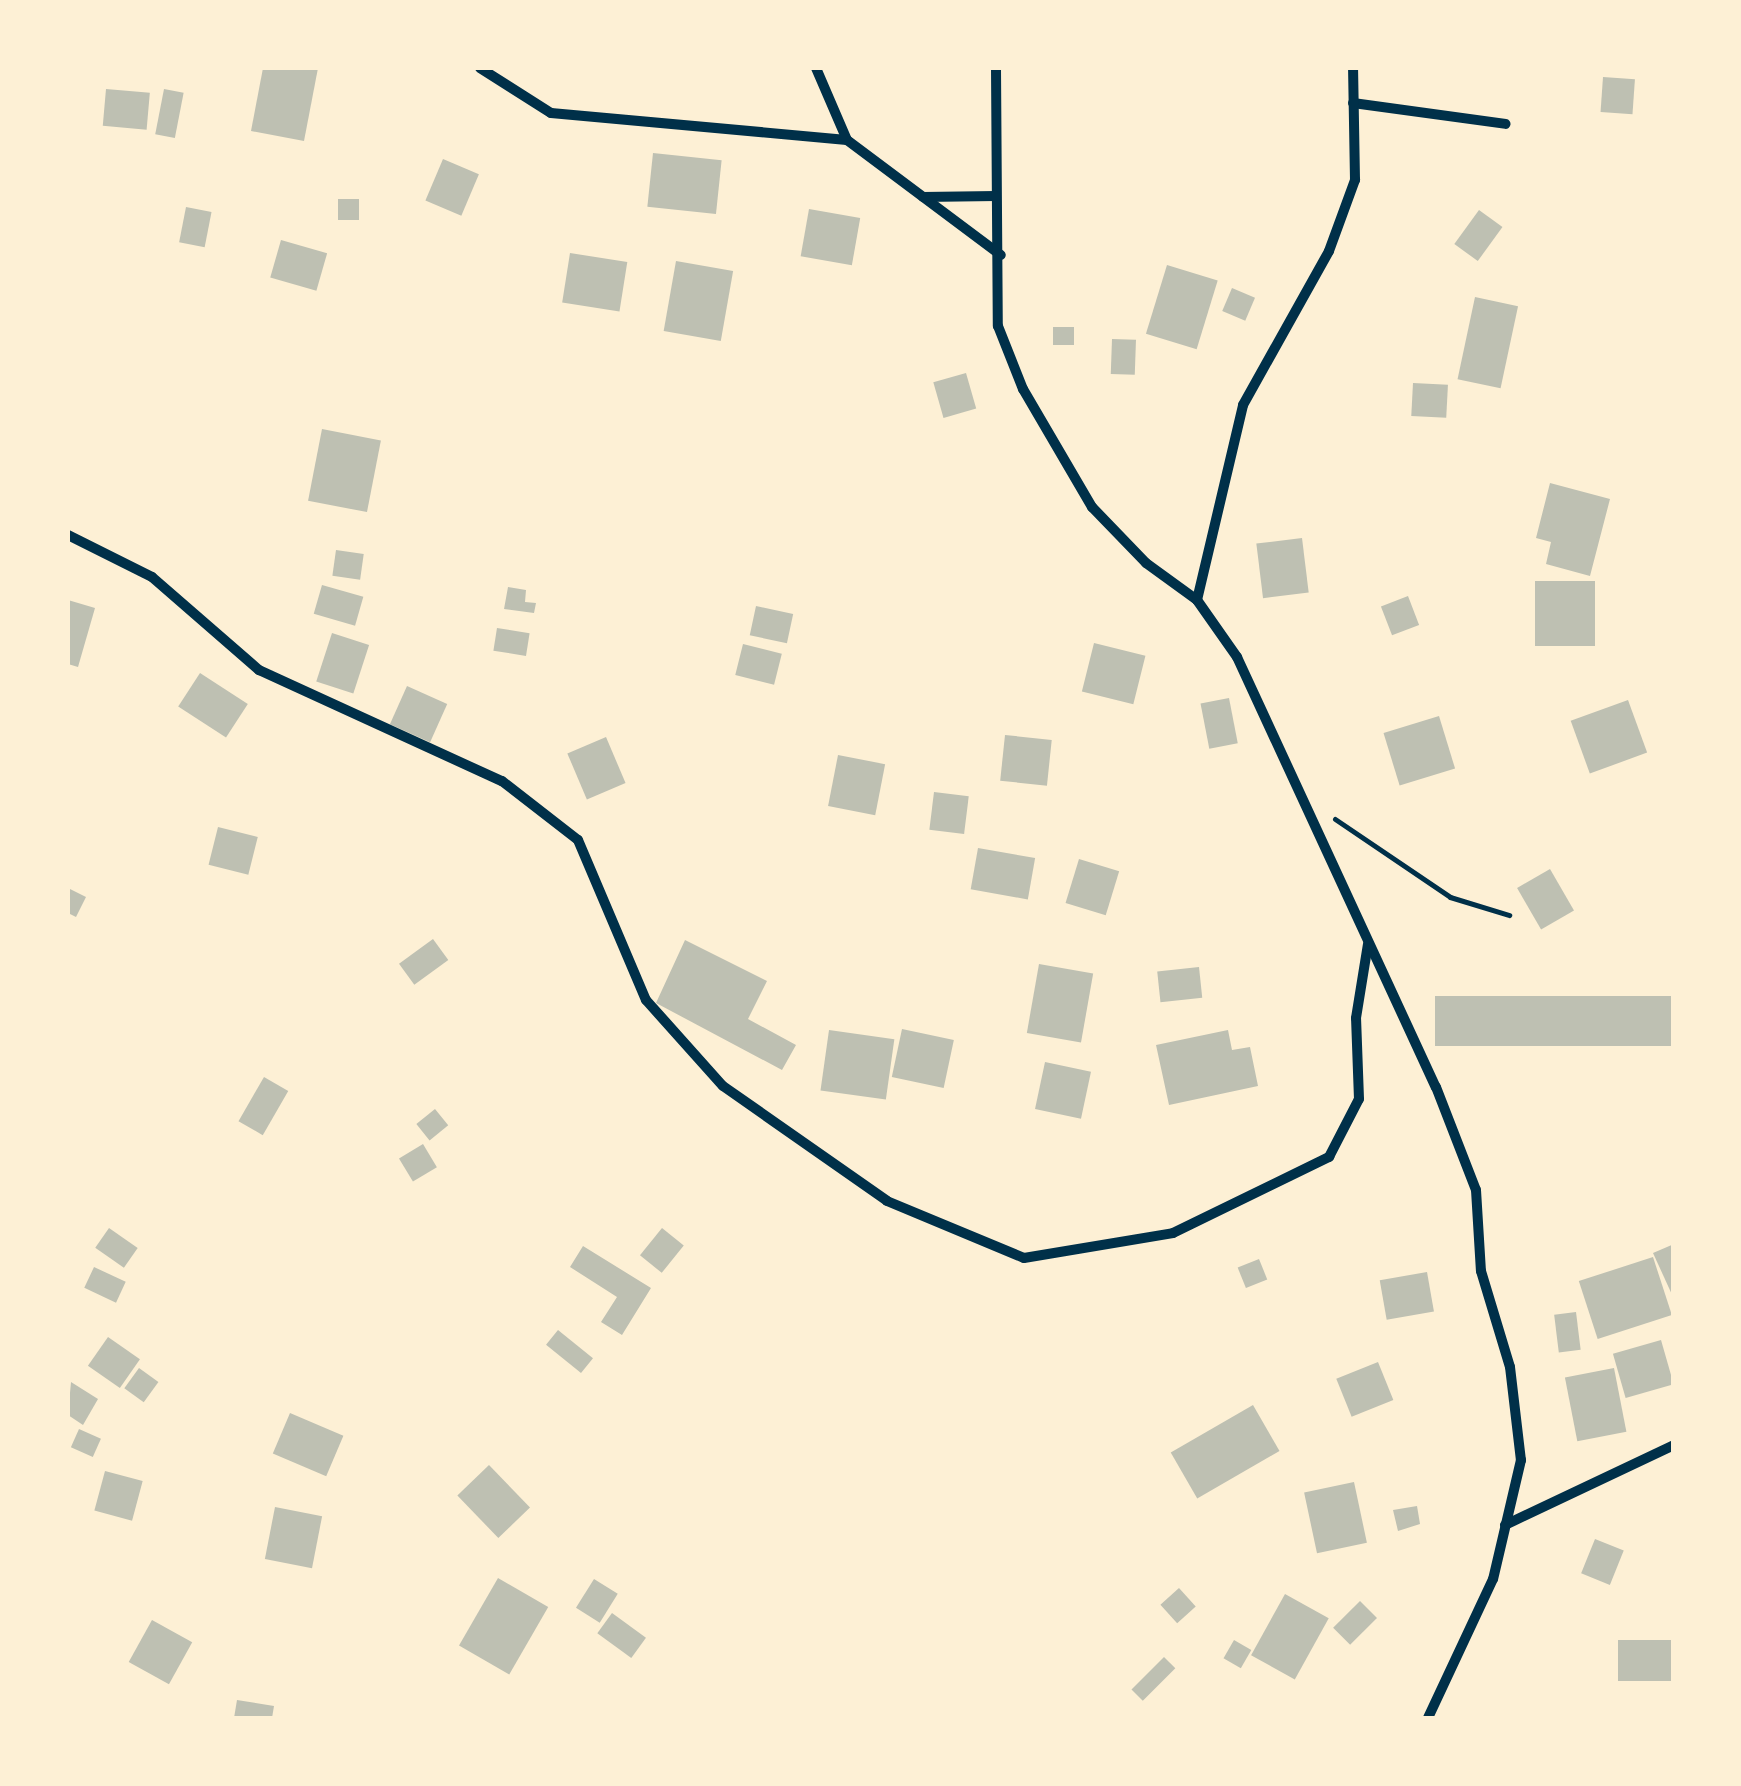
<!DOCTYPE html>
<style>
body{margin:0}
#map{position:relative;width:1741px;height:1786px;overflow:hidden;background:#fdf0d5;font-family:"Source Sans 3",sans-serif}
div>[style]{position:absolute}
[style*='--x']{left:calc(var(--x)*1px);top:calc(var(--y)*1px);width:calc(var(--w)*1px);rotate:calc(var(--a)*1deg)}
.building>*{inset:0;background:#bec0b2;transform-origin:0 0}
.path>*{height:5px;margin:-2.5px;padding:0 2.5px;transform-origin:2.5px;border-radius:2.5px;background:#003049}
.minor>*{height:10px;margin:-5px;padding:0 5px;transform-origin:5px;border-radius:5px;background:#003049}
span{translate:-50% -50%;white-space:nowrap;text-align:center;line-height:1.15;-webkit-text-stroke:9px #fdf0d5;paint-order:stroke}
.frame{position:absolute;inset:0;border:70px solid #fdf0d5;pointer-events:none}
</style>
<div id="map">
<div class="building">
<div style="clip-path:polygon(263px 68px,318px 68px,304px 141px,251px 131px)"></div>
<div style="left:1603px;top:77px;width:32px;height:35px;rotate:4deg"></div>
<div style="left:106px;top:89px;width:44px;height:37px;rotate:5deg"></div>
<div style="left:164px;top:89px;width:20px;height:46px;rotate:11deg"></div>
<div style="left:653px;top:153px;width:69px;height:54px;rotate:6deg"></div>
<div style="left:443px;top:159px;width:39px;height:45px;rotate:23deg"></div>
<div style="left:338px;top:199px;width:21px;height:21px"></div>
<div style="left:186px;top:207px;width:26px;height:36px;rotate:11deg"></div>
<div style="left:809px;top:209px;width:52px;height:48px;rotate:10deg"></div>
<div style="left:1479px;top:210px;width:29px;height:42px;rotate:36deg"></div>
<div style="left:281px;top:240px;width:48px;height:39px;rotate:16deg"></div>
<div style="left:570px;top:253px;width:58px;height:50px;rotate:9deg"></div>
<div style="left:676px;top:261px;width:58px;height:71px;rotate:10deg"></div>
<div style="left:1167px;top:265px;width:53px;height:72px;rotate:17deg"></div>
<div style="left:1232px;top:288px;width:25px;height:25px;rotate:23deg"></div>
<div style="left:1475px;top:297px;width:44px;height:84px;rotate:12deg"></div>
<div style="left:1053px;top:327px;width:21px;height:18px"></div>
<div style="left:1112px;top:339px;width:24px;height:35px;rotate:2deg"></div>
<div style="left:966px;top:373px;width:37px;height:34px;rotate:74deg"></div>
<div style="left:1413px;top:383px;width:35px;height:33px;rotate:3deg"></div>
<div style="left:322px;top:429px;width:60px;height:73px;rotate:11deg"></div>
<div style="clip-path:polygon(1550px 483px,1610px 499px,1590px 576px,1546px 564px,1551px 542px,1536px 538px)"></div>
<div style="left:1302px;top:538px;width:55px;height:46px;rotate:83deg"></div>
<div style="left:336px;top:550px;width:28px;height:26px;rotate:8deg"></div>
<div style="left:1535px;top:581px;width:60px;height:65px"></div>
<div style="left:322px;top:585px;width:43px;height:30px;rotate:16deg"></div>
<div style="clip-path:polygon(508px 587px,526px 590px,525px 602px,536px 603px,534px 613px,504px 609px)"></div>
<div style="left:1408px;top:596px;width:31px;height:29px;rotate:69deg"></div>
<div style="clip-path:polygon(68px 600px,95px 608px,78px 667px,68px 664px)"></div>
<div style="left:756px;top:606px;width:38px;height:30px;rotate:12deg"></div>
<div style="left:497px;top:628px;width:33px;height:23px;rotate:9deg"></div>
<div style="left:332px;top:633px;width:39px;height:51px;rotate:18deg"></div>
<div style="left:1094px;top:643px;width:53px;height:50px;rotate:14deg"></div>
<div style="left:743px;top:644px;width:40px;height:32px;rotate:14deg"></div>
<div style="left:200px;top:673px;width:57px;height:40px;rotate:33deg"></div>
<div style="left:407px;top:686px;width:44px;height:42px;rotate:24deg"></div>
<div style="left:1229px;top:698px;width:46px;height:29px;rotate:79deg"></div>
<div style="left:1628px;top:700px;width:56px;height:61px;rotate:70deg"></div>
<div style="left:1439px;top:716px;width:55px;height:58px;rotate:73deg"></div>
<div style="left:1005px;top:735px;width:47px;height:46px;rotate:6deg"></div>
<div style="left:606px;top:737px;width:50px;height:42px;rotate:67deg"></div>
<div style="left:838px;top:755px;width:48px;height:52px;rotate:11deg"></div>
<div style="left:934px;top:792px;width:35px;height:38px;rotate:7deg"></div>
<div style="left:218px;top:827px;width:41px;height:39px;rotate:14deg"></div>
<div style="left:978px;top:848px;width:58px;height:42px;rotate:10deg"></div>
<div style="left:1079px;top:859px;width:42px;height:46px;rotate:17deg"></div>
<div style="left:1550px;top:869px;width:48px;height:38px;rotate:60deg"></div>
<div style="clip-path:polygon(68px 888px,86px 897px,76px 917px,68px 913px)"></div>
<div style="left:433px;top:939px;width:26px;height:42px;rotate:54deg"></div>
<div style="clip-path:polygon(685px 940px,767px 981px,748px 1019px,796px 1045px,782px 1070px,656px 1003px)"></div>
<div style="left:1039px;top:964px;width:55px;height:70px;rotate:10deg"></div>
<div style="left:1199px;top:967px;width:31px;height:42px;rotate:84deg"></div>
<div style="left:1674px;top:996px;width:50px;height:239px;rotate:90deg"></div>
<div style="left:902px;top:1029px;width:53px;height:49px;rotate:12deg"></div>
<div style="left:829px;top:1030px;width:66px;height:61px;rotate:8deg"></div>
<div style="clip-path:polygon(1228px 1030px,1232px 1050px,1250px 1047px,1258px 1086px,1169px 1105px,1156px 1045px)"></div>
<div style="left:1045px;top:1062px;width:47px;height:48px;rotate:12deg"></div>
<div style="left:264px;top:1077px;width:28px;height:51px;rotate:30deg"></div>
<div style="left:435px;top:1109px;width:21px;height:24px;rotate:51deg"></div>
<div style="left:423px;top:1144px;width:27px;height:28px;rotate:59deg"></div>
<div style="left:109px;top:1228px;width:35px;height:24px;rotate:35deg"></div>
<div style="left:662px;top:1228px;width:28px;height:35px;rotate:39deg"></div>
<div style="clip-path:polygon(1674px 1244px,1674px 1299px,1653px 1253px)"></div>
<div style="clip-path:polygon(583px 1246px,651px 1288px,622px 1335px,601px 1322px,617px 1297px,570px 1267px)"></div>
<div style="left:1653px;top:1257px;width:61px;height:78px;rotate:72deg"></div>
<div style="left:1259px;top:1259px;width:22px;height:23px;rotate:68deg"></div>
<div style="left:94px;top:1267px;width:35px;height:23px;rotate:25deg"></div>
<div style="left:1427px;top:1272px;width:40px;height:48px;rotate:80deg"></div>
<div style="left:1576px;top:1312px;width:38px;height:22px;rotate:83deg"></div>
<div style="left:558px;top:1330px;width:45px;height:19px;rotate:39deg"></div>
<div style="left:108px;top:1337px;width:39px;height:35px;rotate:35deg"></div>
<div style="left:1661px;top:1340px;width:46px;height:50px;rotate:74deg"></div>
<div style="left:1378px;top:1362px;width:41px;height:45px;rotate:68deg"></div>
<div style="left:139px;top:1368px;width:24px;height:25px;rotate:36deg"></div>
<div style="left:1614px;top:1368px;width:65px;height:50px;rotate:79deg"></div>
<div style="clip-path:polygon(71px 1382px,98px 1399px,83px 1425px,68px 1415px)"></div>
<div style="left:1253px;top:1405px;width:53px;height:95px;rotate:60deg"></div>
<div style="left:290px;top:1413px;width:58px;height:44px;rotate:23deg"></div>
<div style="left:79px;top:1429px;width:24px;height:20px;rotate:24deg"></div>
<div style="left:489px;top:1465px;width:59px;height:44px;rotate:46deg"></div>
<div style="left:105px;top:1471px;width:39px;height:41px;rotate:15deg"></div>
<div style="left:1354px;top:1482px;width:62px;height:51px;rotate:78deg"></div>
<div style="clip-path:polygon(1417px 1506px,1420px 1524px,1398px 1531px,1393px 1510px)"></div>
<div style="left:275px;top:1507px;width:48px;height:53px;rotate:11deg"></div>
<div style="left:1595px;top:1539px;width:31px;height:37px;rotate:22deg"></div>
<div style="left:498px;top:1578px;width:58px;height:78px;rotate:30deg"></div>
<div style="left:594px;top:1579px;width:28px;height:34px;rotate:32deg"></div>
<div style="left:1179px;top:1588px;width:25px;height:25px;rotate:48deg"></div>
<div style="left:1285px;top:1594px;width:50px;height:70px;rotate:29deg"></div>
<div style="left:1360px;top:1601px;width:24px;height:38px;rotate:45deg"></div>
<div style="left:612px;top:1613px;width:42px;height:25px;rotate:36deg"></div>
<div style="left:152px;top:1620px;width:46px;height:48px;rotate:29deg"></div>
<div style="left:1234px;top:1640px;width:20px;height:21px;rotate:30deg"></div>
<div style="left:1674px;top:1640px;width:41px;height:56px;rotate:90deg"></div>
<div style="left:1164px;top:1657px;width:16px;height:46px;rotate:45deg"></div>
<div style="clip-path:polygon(237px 1700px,274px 1706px,272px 1718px,234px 1718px)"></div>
</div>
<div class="path">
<div style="--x:1335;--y:819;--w:139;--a:34.1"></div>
<div style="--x:1450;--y:897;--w:62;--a:17"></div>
</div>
<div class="minor">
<div style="--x:480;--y:68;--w:84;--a:32.4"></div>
<div style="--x:551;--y:113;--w:297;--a:5.2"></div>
<div style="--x:847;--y:140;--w:192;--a:36.8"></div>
<div style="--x:816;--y:68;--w:78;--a:66.7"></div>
<div style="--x:996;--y:68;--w:258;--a:89.6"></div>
<div style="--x:998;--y:326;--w:68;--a:68.4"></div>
<div style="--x:1023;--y:389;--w:137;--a:59.7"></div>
<div style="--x:1092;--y:507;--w:78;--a:46"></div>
<div style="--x:1146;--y:563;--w:63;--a:36"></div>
<div style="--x:1197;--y:600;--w:70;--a:54.9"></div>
<div style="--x:1237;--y:657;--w:474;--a:65.2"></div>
<div style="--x:1436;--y:1087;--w:110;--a:68.8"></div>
<div style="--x:1476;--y:1190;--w:81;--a:86.5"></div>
<div style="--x:1481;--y:1271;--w:100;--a:73.2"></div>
<div style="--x:1510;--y:1367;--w:94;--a:83.3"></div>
<div style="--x:1521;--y:1460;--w:122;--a:103.2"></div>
<div style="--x:1493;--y:1579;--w:153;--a:115.1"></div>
<div style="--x:1353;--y:103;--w:154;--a:7.8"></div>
<div style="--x:923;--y:197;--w:73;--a:-0.8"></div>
<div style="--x:68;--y:535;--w:94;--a:26.6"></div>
<div style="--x:152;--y:577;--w:142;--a:41"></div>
<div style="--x:259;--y:670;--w:267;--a:24.6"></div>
<div style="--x:502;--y:781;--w:96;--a:37.8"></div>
<div style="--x:578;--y:840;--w:174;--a:67"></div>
<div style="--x:646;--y:1000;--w:115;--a:48.2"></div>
<div style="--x:723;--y:1086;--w:200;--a:35"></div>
<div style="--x:887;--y:1201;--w:148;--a:22.6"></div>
<div style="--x:1024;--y:1258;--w:151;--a:-9.5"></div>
<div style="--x:1173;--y:1233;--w:174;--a:-26"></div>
<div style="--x:1329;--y:1157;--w:65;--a:-62.7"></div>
<div style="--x:1359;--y:1099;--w:81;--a:-92.1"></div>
<div style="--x:1356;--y:1018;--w:75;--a:-80.8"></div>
<div style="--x:1197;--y:600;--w:200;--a:-76.7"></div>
<div style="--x:1243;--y:405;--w:176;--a:-60.8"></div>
<div style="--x:1329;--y:251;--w:76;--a:-69.9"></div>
<div style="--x:1355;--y:180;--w:112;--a:-91"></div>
<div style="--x:1505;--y:1525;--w:187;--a:-25.3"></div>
</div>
<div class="frame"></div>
</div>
